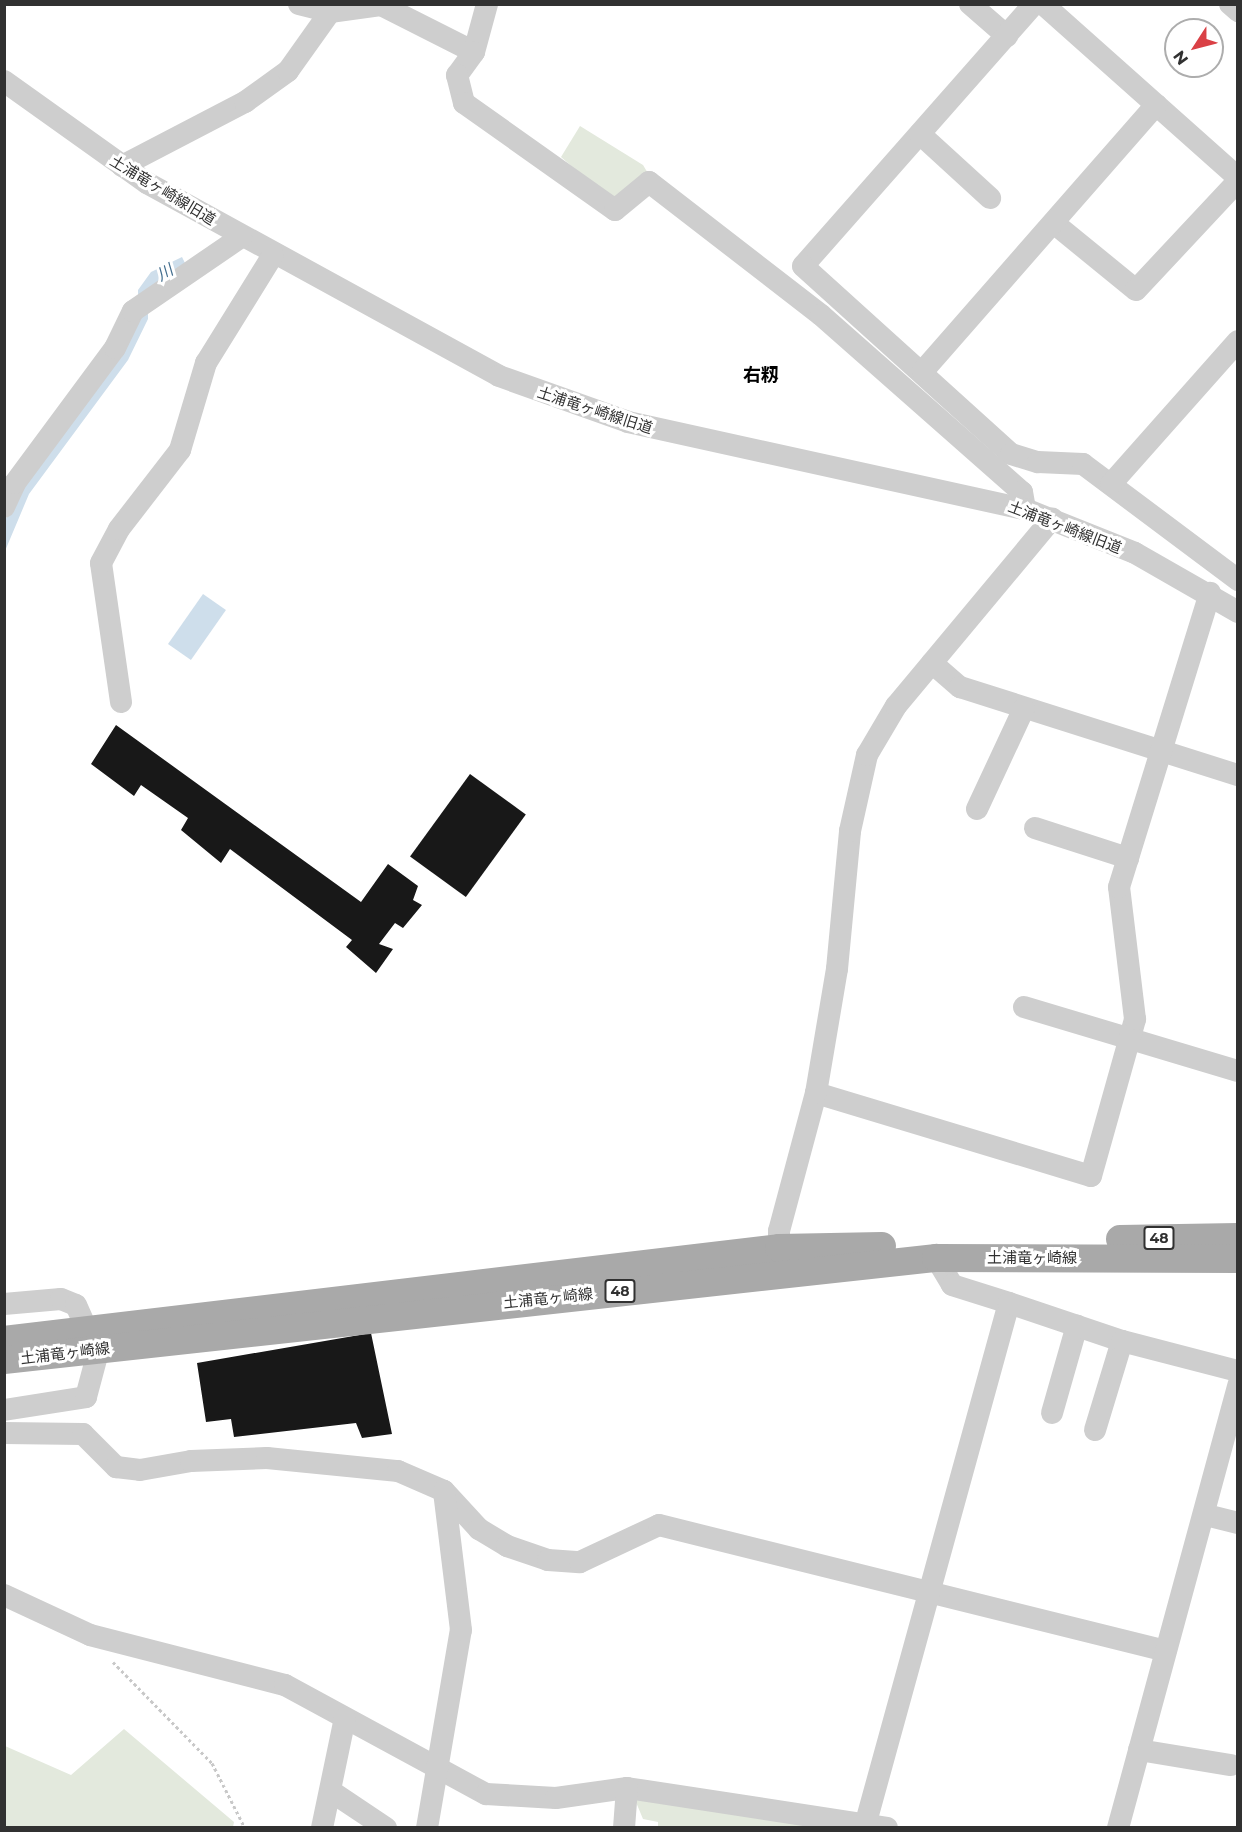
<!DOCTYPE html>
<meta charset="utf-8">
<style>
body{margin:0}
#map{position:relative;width:1242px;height:1832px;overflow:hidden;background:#fff;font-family:Montserrat,"Noto Sans JP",sans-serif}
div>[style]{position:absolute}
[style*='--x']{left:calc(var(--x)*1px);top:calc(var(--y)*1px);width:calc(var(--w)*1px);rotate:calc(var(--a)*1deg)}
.green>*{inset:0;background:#e3e9dd}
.water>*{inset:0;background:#cedeeb;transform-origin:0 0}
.building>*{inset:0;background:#181818;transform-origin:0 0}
.path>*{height:3px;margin-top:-1.5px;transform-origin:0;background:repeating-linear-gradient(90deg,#c8c8c8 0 3px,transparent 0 6px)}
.minor>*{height:22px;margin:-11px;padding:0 11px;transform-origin:11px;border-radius:11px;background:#cecece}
.major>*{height:28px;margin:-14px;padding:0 14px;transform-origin:14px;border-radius:14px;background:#a9a9a9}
span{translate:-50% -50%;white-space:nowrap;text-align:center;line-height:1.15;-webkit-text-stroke:6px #fff;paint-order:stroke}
.shield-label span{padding:2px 4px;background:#fff;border:2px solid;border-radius:4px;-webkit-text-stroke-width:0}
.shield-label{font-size:14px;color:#313131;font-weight:700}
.street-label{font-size:15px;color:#313131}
.water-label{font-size:16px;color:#436e8e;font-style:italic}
.quarter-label{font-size:18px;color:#000;font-weight:700}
.frame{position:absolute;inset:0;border:6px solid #313131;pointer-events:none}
.north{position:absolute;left:1164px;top:18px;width:60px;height:60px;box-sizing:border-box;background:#fff;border:2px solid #adadad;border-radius:50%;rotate:234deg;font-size:16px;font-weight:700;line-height:24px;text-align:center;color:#313131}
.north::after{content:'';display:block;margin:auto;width:21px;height:27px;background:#da4146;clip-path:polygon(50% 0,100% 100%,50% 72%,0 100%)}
</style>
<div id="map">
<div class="green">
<div style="clip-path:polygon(580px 126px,643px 165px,649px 175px,614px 203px,561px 157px)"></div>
<div style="clip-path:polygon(124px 1729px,234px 1822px,233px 1827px,5px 1827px,5px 1746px,71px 1775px)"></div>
<div style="clip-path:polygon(633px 1795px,833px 1828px,658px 1827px,658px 1822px,643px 1819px)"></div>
</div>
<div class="water">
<div style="clip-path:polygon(182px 257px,188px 269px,148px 297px,148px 319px,128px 360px,29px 494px,5px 551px,5px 521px,19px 488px,138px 314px,138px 290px,151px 272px)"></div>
<div style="left:203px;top:594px;width:28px;height:61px;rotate:35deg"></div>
</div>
<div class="building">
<div style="clip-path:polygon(116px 725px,361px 902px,388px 864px,418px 886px,413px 900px,422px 905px,403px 928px,395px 923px,379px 944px,393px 949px,376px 973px,346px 947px,352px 940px,230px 849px,221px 863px,181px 830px,188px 818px,141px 785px,134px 796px,91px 764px)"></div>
<div style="left:470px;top:774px;width:69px;height:102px;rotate:36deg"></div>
<div style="clip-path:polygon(371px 1333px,392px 1434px,362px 1438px,356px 1423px,234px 1437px,231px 1419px,206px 1422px,197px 1363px)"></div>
</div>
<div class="path">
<div style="--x:113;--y:1662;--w:141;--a:45.6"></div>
<div style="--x:212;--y:1763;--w:73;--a:63.1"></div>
</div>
<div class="minor">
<div style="--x:299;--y:4;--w:32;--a:14"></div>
<div style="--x:330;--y:12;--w:51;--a:-7.8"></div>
<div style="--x:381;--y:5;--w:104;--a:26.8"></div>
<div style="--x:474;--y:52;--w:50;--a:-74.8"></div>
<div style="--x:970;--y:4;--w:49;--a:40.9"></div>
<div style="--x:1034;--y:4;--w:349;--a:131.4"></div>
<div style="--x:803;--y:266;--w:280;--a:42.1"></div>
<div style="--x:1011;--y:454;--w:28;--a:17"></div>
<div style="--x:1038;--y:462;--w:45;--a:2.5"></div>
<div style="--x:1083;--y:464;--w:194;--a:36.8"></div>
<div style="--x:1043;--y:4;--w:261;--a:41.7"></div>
<div style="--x:1230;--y:4;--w:11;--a:41"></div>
<div style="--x:474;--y:52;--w:29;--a:126"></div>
<div style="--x:457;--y:75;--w:29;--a:76"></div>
<div style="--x:464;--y:103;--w:185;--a:35.3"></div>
<div style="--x:615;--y:210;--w:44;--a:-39.5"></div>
<div style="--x:649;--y:182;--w:217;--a:37.7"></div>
<div style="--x:821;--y:315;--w:268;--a:41.4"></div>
<div style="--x:1022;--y:492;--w:17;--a:80"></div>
<div style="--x:4;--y:81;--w:176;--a:35.5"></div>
<div style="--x:147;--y:183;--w:401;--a:28.7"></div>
<div style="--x:499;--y:376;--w:137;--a:19.6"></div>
<div style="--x:628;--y:422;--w:406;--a:12.4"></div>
<div style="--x:1025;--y:509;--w:118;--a:21.8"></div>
<div style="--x:1135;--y:553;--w:119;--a:29.8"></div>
<div style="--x:920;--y:134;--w:95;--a:42.4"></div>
<div style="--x:122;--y:166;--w:139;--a:-27.5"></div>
<div style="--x:245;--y:102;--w:53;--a:-35.8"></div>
<div style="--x:288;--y:71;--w:72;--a:-54.6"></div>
<div style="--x:1055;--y:224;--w:104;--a:39.2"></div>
<div style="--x:1136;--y:290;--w:149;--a:-46.9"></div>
<div style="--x:923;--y:371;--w:354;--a:-48.8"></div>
<div style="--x:1111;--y:484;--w:191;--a:-48.4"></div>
<div style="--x:4;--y:507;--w:26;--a:-65"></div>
<div style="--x:15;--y:483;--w:168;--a:-53.5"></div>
<div style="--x:115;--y:348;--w:41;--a:-64.1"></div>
<div style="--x:133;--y:311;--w:131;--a:-34.4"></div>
<div style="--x:932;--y:663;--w:37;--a:41"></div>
<div style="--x:960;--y:687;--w:292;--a:17.6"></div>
<div style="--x:121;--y:702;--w:140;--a:-98.2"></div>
<div style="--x:101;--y:563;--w:38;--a:-62"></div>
<div style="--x:119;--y:529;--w:100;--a:-52.3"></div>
<div style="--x:180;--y:450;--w:91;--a:-73.4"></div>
<div style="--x:206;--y:363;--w:127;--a:-58.2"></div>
<div style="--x:977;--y:809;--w:111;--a:-65"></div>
<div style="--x:1035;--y:828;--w:98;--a:17.9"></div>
<div style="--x:1024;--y:1007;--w:223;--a:16.7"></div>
<div style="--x:816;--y:1093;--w:287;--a:16.8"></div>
<div style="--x:1091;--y:1176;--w:163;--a:-74.3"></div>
<div style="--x:1135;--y:1019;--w:133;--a:-96.9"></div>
<div style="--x:1119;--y:887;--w:308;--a:-72.8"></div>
<div style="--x:936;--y:1258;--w:31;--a:59"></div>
<div style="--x:952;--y:1285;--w:60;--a:17.5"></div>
<div style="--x:779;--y:1262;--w:31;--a:-90"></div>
<div style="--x:779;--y:1231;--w:143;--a:-75"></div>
<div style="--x:816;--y:1093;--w:126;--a:-80.4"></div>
<div style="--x:837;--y:969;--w:139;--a:-84.6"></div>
<div style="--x:850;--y:831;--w:78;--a:-77.4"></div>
<div style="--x:867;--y:755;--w:57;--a:-59.4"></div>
<div style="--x:896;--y:706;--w:244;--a:-50.2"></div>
<div style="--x:4;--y:1304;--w:57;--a:-5"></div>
<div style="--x:61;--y:1299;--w:16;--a:22"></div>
<div style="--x:76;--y:1305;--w:27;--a:66"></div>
<div style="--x:4;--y:1410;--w:83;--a:-9"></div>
<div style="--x:86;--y:1397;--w:51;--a:-75.1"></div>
<div style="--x:1052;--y:1413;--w:91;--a:-74.1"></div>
<div style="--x:1095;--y:1430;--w:93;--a:-73.1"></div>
<div style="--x:4;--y:1433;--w:79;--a:0.7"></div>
<div style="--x:83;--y:1434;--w:47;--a:45"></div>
<div style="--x:116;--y:1467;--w:24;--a:7"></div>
<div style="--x:140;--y:1470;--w:52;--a:-10"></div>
<div style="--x:191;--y:1461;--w:76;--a:-2.3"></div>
<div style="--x:267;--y:1458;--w:132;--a:5.7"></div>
<div style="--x:398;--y:1471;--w:50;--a:23.5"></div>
<div style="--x:444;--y:1491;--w:52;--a:47.4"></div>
<div style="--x:479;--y:1529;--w:33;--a:31"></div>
<div style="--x:507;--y:1546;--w:43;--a:18.9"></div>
<div style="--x:548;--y:1560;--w:32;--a:4"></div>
<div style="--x:580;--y:1562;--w:87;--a:-25.1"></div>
<div style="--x:659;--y:1525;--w:522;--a:13.96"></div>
<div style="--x:1206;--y:1515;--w:33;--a:14"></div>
<div style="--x:4;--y:1595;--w:95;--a:24.9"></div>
<div style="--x:90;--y:1635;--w:201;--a:14.4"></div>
<div style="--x:285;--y:1685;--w:229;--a:28.5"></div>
<div style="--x:486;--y:1794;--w:70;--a:3.3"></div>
<div style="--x:556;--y:1798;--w:72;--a:-8"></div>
<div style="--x:627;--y:1788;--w:263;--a:8.7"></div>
<div style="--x:1139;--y:1750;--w:93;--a:9.3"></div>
<div style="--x:332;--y:1792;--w:65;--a:33.7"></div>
<div style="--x:866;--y:1822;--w:538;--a:-74.6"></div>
<div style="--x:1009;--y:1303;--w:119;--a:18.6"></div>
<div style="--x:1122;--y:1341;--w:120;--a:14.5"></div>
<div style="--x:322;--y:1828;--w:112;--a:-78.2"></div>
<div style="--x:427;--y:1828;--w:201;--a:-80.3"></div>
<div style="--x:461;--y:1630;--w:140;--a:-97"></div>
<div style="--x:624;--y:1828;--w:40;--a:-85.7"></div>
<div style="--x:1118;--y:1828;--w:459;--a:-74.8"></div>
</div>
<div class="major">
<div style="--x:1120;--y:1239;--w:118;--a:-1"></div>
<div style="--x:4;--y:1340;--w:780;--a:-6.77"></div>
<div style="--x:779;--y:1248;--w:103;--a:-1.1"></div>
<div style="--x:4;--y:1360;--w:938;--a:-6.25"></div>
<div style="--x:936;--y:1258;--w:302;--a:0.2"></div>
</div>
<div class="shield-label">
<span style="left:1159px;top:1238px">48</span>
<span style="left:620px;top:1291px">48</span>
</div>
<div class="street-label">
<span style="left:163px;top:190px;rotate:31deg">土浦竜ヶ崎線旧道</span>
<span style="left:595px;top:410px;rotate:18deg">土浦竜ヶ崎線旧道</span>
<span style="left:1065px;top:527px;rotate:21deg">土浦竜ヶ崎線旧道</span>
<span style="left:1032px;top:1258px">土浦竜ヶ崎線</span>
<span style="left:548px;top:1298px;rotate:-6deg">土浦竜ヶ崎線</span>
<span style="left:65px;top:1353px;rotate:-7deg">土浦竜ヶ崎線</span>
</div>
<div class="water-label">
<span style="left:165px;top:273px;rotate:-30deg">川</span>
</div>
<div class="quarter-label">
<span style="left:761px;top:375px">右籾</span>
</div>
<div class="frame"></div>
<div class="north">N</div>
</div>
